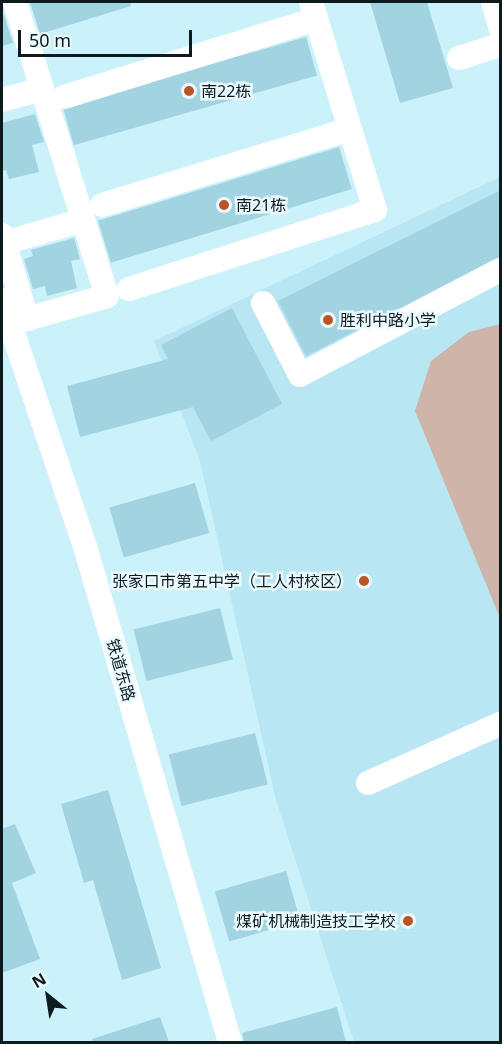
<!DOCTYPE html>
<meta charset="utf-8">
<style>
body{margin:0}
#map{position:relative;width:502px;height:1044px;overflow:hidden;background:#cbf1fb;font-family:"Noto Sans","Noto Sans SC",sans-serif}
div>[style]{position:absolute}
[style*='--x']{left:calc(var(--x)*1px);top:calc(var(--y)*1px);width:calc(var(--w)*1px);rotate:calc(var(--a)*1deg)}
.built>*{inset:0;background:#b8e6f3}
.green>*{inset:0;background:#ceb4a9}
.building>*{inset:0;background:#a2d3e0;transform-origin:0 0}
.minor>*{height:24px;margin:-12px;padding:0 12px;transform-origin:12px;border-radius:12px;background:#fff}
.dots>*{width:16px;height:16px;translate:-50% -50%;box-sizing:border-box;border:3px solid #ebfafe;border-radius:50%}
span{translate:-50% -50%;white-space:nowrap;text-align:center;line-height:1.15;-webkit-text-stroke:5px #ebfafe;paint-order:stroke}
.poi-label{font-size:16px;color:#0d1b1f}
.left{translate:0 -50%;text-align:left}
.right{translate:-100% -50%;text-align:right}
.street-label{font-size:16px;color:#0d1b1f}
.frame{position:absolute;inset:0;border:3px solid #0d1b1f;pointer-events:none}
.north{position:absolute;left:18px;top:966px;width:60px;height:60px;-webkit-text-stroke:4px #ebfafe;paint-order:stroke;rotate:330deg;font-size:16px;font-weight:700;line-height:24px;text-align:center;color:#0d1b1f}
.north::after{content:'';display:block;margin:auto;width:21px;height:27px;background:#0d1b1f;clip-path:polygon(50% 0,100% 100%,50% 72%,0 100%)}
.scale{position:absolute;left:18px;top:30px;width:174px;height:27px;box-sizing:border-box;border:3px solid #0d1b1f;border-top:0;padding-left:8px;font-size:18px;line-height:21px;white-space:nowrap;color:#0d1b1f;-webkit-text-stroke:4px #ebfafe;paint-order:stroke}
</style>
<div id="map">
<div class="built">
<div style="clip-path:polygon(500px 177px,500px 1042px,354px 1042px,276px 800px,200px 461px,154px 341px)"></div>
</div>
<div class="green">
<div style="clip-path:polygon(500px 324px,500px 618px,415px 411px,431px 361px,469px 332px)"></div>
</div>
<div class="building">
<div style="clip-path:polygon(30px 2px,130px 2px,131px 6px,40px 34px)"></div>
<div style="clip-path:polygon(370px 2px,427px 2px,453px 88px,400px 103px)"></div>
<div style="clip-path:polygon(4px 15px,13px 43px,2px 46px,2px 16px)"></div>
<div style="left:306px;top:37px;width:40px;height:253px;rotate:74deg"></div>
<div style="clip-path:polygon(35px 114px,44px 142px,32px 145px,39px 172px,9px 179px,6px 170px,2px 171px,2px 123px)"></div>
<div style="left:339px;top:147px;width:44px;height:252px;rotate:73deg"></div>
<div style="clip-path:polygon(501px 190px,501px 256px,306px 356px,278px 301px)"></div>
<div style="clip-path:polygon(74px 238px,80px 259px,71px 261px,77px 288px,47px 296px,45px 286px,33px 289px,24px 259px,33px 256px,31px 250px)"></div>
<div style="clip-path:polygon(232px 308px,282px 404px,211px 441px,193px 407px,80px 437px,67px 386px,168px 359px,161px 345px)"></div>
<div style="left:195px;top:483px;width:52px;height:89px;rotate:74deg"></div>
<div style="left:220px;top:608px;width:53px;height:89px;rotate:76deg"></div>
<div style="left:255px;top:733px;width:53px;height:89px;rotate:76deg"></div>
<div style="clip-path:polygon(108px 790px,161px 968px,122px 980px,93px 880px,84px 883px,61px 804px)"></div>
<div style="clip-path:polygon(15px 824px,36px 873px,12px 883px,40px 959px,2px 973px,2px 829px)"></div>
<div style="left:286px;top:871px;width:52px;height:74px;rotate:74deg"></div>
<div style="clip-path:polygon(337px 1007px,346px 1042px,244px 1042px,242px 1033px)"></div>
<div style="clip-path:polygon(160px 1017px,169px 1042px,93px 1042px,92px 1039px)"></div>
</div>
<div class="minor">
<div style="--x:493;--y:2;--w:26;--a:74"></div>
<div style="--x:459;--y:58;--w:43;--a:-17.6"></div>
<div style="--x:64;--y:97;--w:264;--a:-17.2"></div>
<div style="--x:2;--y:100;--w:41;--a:-15.4"></div>
<div style="--x:102;--y:205;--w:259;--a:-17"></div>
<div style="--x:2;--y:235;--w:88;--a:73.4"></div>
<div style="--x:27;--y:319;--w:83;--a:-16"></div>
<div style="--x:107;--y:296;--w:308;--a:-107.4"></div>
<div style="--x:4;--y:243;--w:82;--a:-16.2"></div>
<div style="--x:129;--y:289;--w:258;--a:-17.8"></div>
<div style="--x:375;--y:210;--w:218;--a:-107.1"></div>
<div style="--x:2;--y:300;--w:264;--a:71.4"></div>
<div style="--x:86;--y:550;--w:513;--a:73.69"></div>
<div style="--x:263;--y:303;--w:81;--a:62.8"></div>
<div style="--x:300;--y:375;--w:226;--a:-27.7"></div>
<div style="--x:368;--y:783;--w:145;--a:-24.1"></div>
</div>
<div class="dots">
<div style="left:189px;top:91px;background:#ba5525"></div>
<div style="left:224px;top:205px;background:#ba5525"></div>
<div style="left:328px;top:320px;background:#ba5525"></div>
<div style="left:364px;top:581px;background:#ba5525"></div>
<div style="left:408px;top:921px;background:#ba5525"></div>
</div>
<div class="poi-label">
<span class="left" style="left:201px;top:91px">南22栋</span>
<span class="left" style="left:236px;top:205px">南21栋</span>
<span class="left" style="left:340px;top:320px">胜利中路小学</span>
<span class="right" style="left:352px;top:581px">张家口市第五中学（工人村校区）</span>
<span class="right" style="left:396px;top:921px">煤矿机械制造技工学校</span>
</div>
<div class="street-label">
<span style="left:121px;top:670px;rotate:74deg">铁道东路</span>
</div>
<div class="frame"></div>
<div class="north">N</div>
<div class="scale">50 m</div>
</div>
